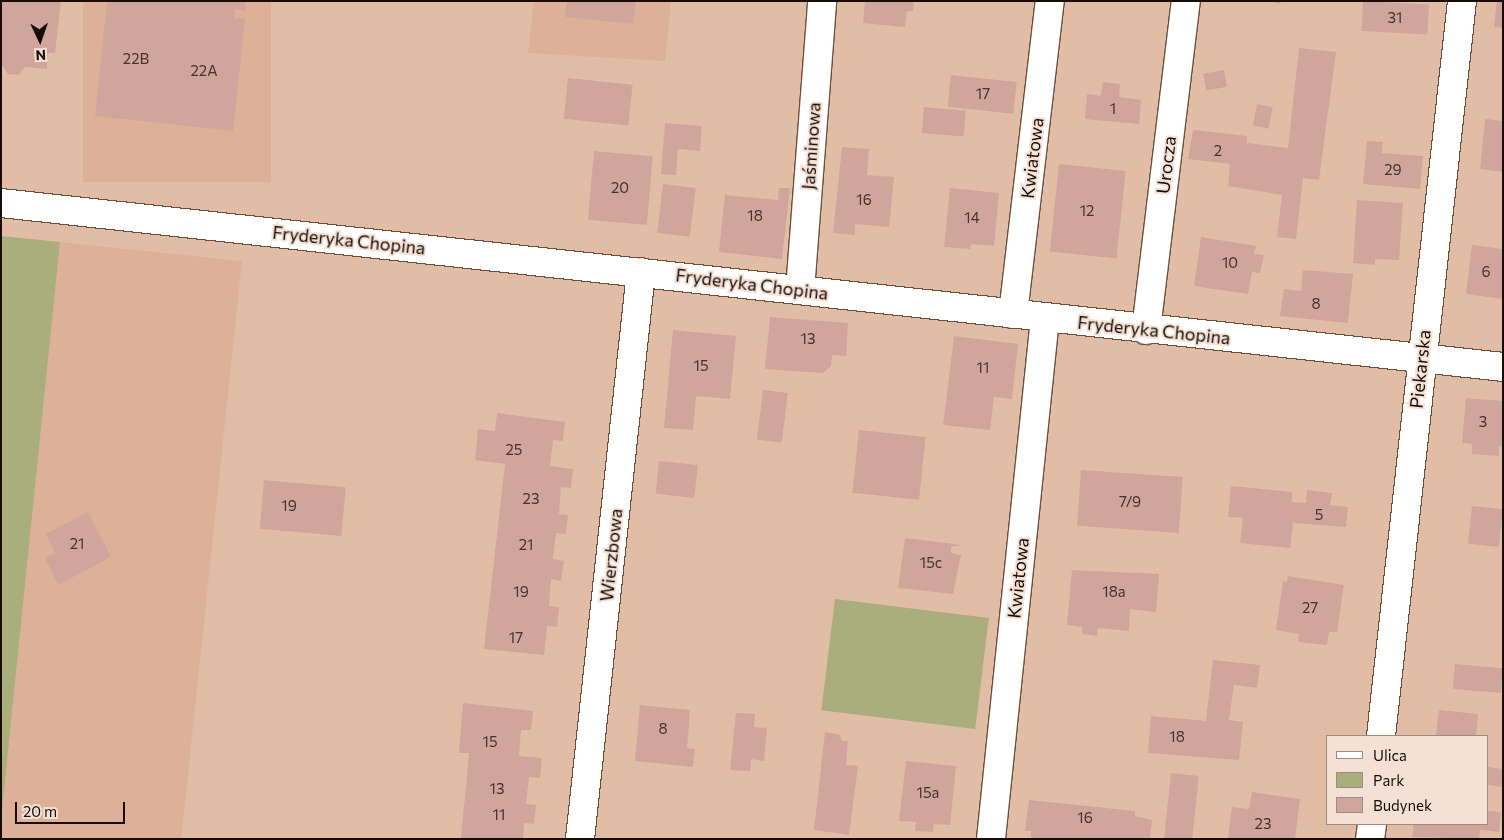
<!DOCTYPE html>
<meta charset="utf-8">
<style>
body{margin:0}
#map{position:relative;width:1504px;height:840px;overflow:hidden;background:#e1bda6;font-family:Commissioner,sans-serif}
div>[style]{position:absolute}
[style*='--x']{left:calc(var(--x)*1px);top:calc(var(--y)*1px);width:calc(var(--w)*1px);rotate:calc(var(--a)*1deg)}
.built>*{inset:0;background:#dcb197;transform-origin:0 0}
.green>*{inset:0;background:#a9ae7c;transform-origin:0 0}
.building>*{inset:0;background:#d0a69c;transform-origin:0 0}
.roads{filter:drop-shadow(1px 0 #6d4e3b) drop-shadow(-1px 0 #6d4e3b) drop-shadow(0 1px #6d4e3b) drop-shadow(0 -1px #6d4e3b)}
.minor>*{height:28px;margin:-14px;padding:0 14px;transform-origin:14px;border-radius:14px;background:#fff}
span{translate:-50% -50%;white-space:nowrap;text-align:center;line-height:1.15;-webkit-text-stroke:4px #f4e1d6;paint-order:stroke}
.number-label{font-size:15px;color:#46322b}
.number-label span{-webkit-text-stroke-width:0}
.street-label{font-size:18px;color:#180c05}
.frame{position:absolute;inset:0;border:2px solid #180c05;pointer-events:none}
.legend{position:absolute;left:1326px;top:735px;width:162px;height:90px;box-sizing:border-box;background:#f4e1d6;border:1px solid #9c8c82;margin:0;padding:6px 9px;list-style:none;font-size:15px;color:#180c05}
.legend li{display:flex;align-items:center;gap:10px;height:25px}
.legend b{width:25px;border:1px solid #9c8c82}
.north{position:absolute;left:15px;top:15px;width:50px;height:50px;-webkit-text-stroke:4px #f4e1d6;paint-order:stroke;rotate:177deg;font-size:14px;font-weight:700;line-height:20px;text-align:center;color:#180c05}
.north::after{content:'';display:block;margin:auto;width:18px;height:22px;background:#180c05;clip-path:polygon(50% 0,100% 100%,50% 72%,0 100%)}
.scale{position:absolute;left:15px;top:802px;width:110px;height:22px;box-sizing:border-box;border:2px solid #180c05;border-top:0;padding-left:6px;font-size:15px;line-height:18px;white-space:nowrap;color:#180c05;-webkit-text-stroke:4px #f4e1d6;paint-order:stroke}
</style>
<div id="map">
<div class="built">
<div style="left:83px;top:1px;width:188px;height:181px"></div>
<div style="clip-path:polygon(534px 1px,671px 1px,665px 61px,528px 53px)"></div>
<div style="left:60px;top:242px;width:183px;height:600px;rotate:6deg"></div>
</div>
<div class="green">
<div style="clip-path:polygon(1px 236px,60px 242px,1px 819px)"></div>
<div style="left:835px;top:599px;width:155px;height:112px;rotate:7deg"></div>
</div>
<div class="building">
<div style="clip-path:polygon(1px 1px,61px 1px,55px 53px,48px 53px,47px 69px,25px 67px,19px 75px,8px 74px,1px 64px)"></div>
<div style="clip-path:polygon(107px 1px,246px 1px,245px 11px,235px 9px,234px 18px,245px 19px,233px 131px,95px 116px)"></div>
<div style="clip-path:polygon(567px 1px,636px 1px,633px 24px,565px 17px)"></div>
<div style="clip-path:polygon(865px 1px,914px 1px,913px 11px,907px 11px,905px 27px,863px 23px)"></div>
<div style="clip-path:polygon(1268px 1px,1281px 1px,1280px 4px)"></div>
<div style="left:1363px;top:1px;width:66px;height:30px;rotate:3deg"></div>
<div style="clip-path:polygon(1497px 1px,1503px 1px,1503px 28px,1494px 27px)"></div>
<div style="clip-path:polygon(1299px 48px,1336px 52px,1319px 180px,1303px 178px,1296px 239px,1277px 237px,1282px 195px,1228px 186px,1230px 164px,1188px 159px,1193px 130px,1247px 136px,1247px 143px,1288px 148px)"></div>
<div style="left:1224px;top:70px;width:17px;height:21px;rotate:80deg"></div>
<div style="left:951px;top:75px;width:66px;height:32px;rotate:6deg"></div>
<div style="left:568px;top:78px;width:65px;height:41px;rotate:6deg"></div>
<div style="clip-path:polygon(1103px 82px,1120px 84px,1119px 97px,1141px 100px,1139px 124px,1085px 119px,1087px 94px,1101px 96px)"></div>
<div style="left:1257px;top:104px;width:16px;height:22px;rotate:11deg"></div>
<div style="left:924px;top:107px;width:42px;height:26px;rotate:5deg"></div>
<div style="clip-path:polygon(1485px 119px,1503px 121px,1503px 172px,1480px 169px)"></div>
<div style="clip-path:polygon(665px 123px,702px 126px,700px 151px,678px 149px,676px 175px,661px 174px)"></div>
<div style="clip-path:polygon(1367px 141px,1383px 142px,1382px 153px,1423px 156px,1420px 189px,1363px 184px)"></div>
<div style="clip-path:polygon(842px 147px,869px 149px,867px 175px,894px 177px,889px 227px,855px 224px,855px 235px,833px 233px)"></div>
<div style="left:594px;top:151px;width:59px;height:69px;rotate:5deg"></div>
<div style="left:1059px;top:164px;width:67px;height:88px;rotate:6deg"></div>
<div style="left:663px;top:184px;width:33px;height:49px;rotate:7deg"></div>
<div style="clip-path:polygon(779px 188px,790px 188px,782px 259px,719px 252px,725px 195px,778px 200px)"></div>
<div style="clip-path:polygon(950px 188px,999px 193px,994px 246px,971px 244px,970px 249px,944px 247px)"></div>
<div style="clip-path:polygon(1357px 200px,1403px 203px,1399px 260px,1375px 259px,1375px 265px,1353px 263px)"></div>
<div style="clip-path:polygon(1201px 237px,1256px 246px,1254px 254px,1264px 255px,1260px 273px,1252px 272px,1248px 294px,1194px 286px)"></div>
<div style="clip-path:polygon(1472px 245px,1503px 249px,1503px 299px,1466px 294px)"></div>
<div style="clip-path:polygon(1303px 270px,1353px 274px,1348px 323px,1280px 316px,1284px 289px,1301px 291px)"></div>
<div style="clip-path:polygon(770px 317px,848px 323px,846px 356px,832px 355px,831px 366px,823px 373px,765px 369px)"></div>
<div style="clip-path:polygon(673px 330px,736px 336px,730px 399px,696px 396px,693px 430px,664px 428px)"></div>
<div style="clip-path:polygon(954px 336px,1018px 344px,1012px 399px,994px 397px,990px 430px,943px 425px)"></div>
<div style="left:763px;top:390px;width:25px;height:50px;rotate:7deg"></div>
<div style="clip-path:polygon(1466px 398px,1503px 401px,1503px 447px,1499px 446px,1499px 456px,1472px 454px,1472px 444px,1462px 443px)"></div>
<div style="clip-path:polygon(497px 413px,565px 422px,563px 441px,553px 440px,550px 466px,573px 469px,571px 488px,561px 487px,559px 514px,568px 515px,566px 534px,556px 533px,553px 559px,564px 561px,561px 581px,551px 579px,549px 606px,559px 607px,557px 627px,547px 626px,544px 655px,484px 649px,505px 464px,475px 460px,478px 429px,495px 431px)"></div>
<div style="left:859px;top:430px;width:67px;height:63px;rotate:6deg"></div>
<div style="left:659px;top:461px;width:39px;height:33px;rotate:6deg"></div>
<div style="left:1081px;top:470px;width:102px;height:56px;rotate:4deg"></div>
<div style="left:264px;top:480px;width:82px;height:49px;rotate:5deg"></div>
<div style="clip-path:polygon(1231px 486px,1292px 492px,1292px 502px,1306px 503px,1307px 490px,1332px 493px,1330px 505px,1348px 507px,1346px 527px,1293px 523px,1290px 548px,1240px 543px,1243px 518px,1228px 517px)"></div>
<div style="left:1472px;top:506px;width:31px;height:38px;rotate:6deg"></div>
<div style="clip-path:polygon(88px 512px,111px 557px,58px 585px,45px 558px,55px 553px,46px 534px)"></div>
<div style="clip-path:polygon(905px 538px,962px 545px,951px 547px,951px 553px,961px 555px,953px 594px,898px 588px)"></div>
<div style="clip-path:polygon(1072px 570px,1159px 574px,1156px 612px,1130px 609px,1129px 631px,1098px 628px,1097px 636px,1082px 634px,1082px 627px,1067px 625px)"></div>
<div style="clip-path:polygon(1288px 576px,1344px 585px,1337px 632px,1329px 632px,1327px 645px,1298px 642px,1299px 634px,1276px 630px,1283px 581px,1287px 582px)"></div>
<div style="clip-path:polygon(1213px 660px,1260px 665px,1257px 688px,1234px 685px,1229px 720px,1243px 722px,1239px 760px,1148px 753px,1151px 716px,1206px 721px)"></div>
<div style="left:1455px;top:664px;width:48px;height:25px;rotate:5deg"></div>
<div style="clip-path:polygon(463px 703px,533px 711px,531px 730px,521px 730px,519px 756px,542px 758px,540px 778px,529px 777px,526px 804px,536px 805px,534px 824px,524px 823px,523px 839px,461px 839px,469px 753px,459px 753px)"></div>
<div style="clip-path:polygon(640px 705px,690px 710px,687px 748px,695px 749px,693px 767px,635px 761px)"></div>
<div style="clip-path:polygon(1439px 710px,1478px 714px,1476px 736px,1436px 736px)"></div>
<div style="clip-path:polygon(736px 713px,755px 714px,754px 727px,767px 728px,764px 761px,751px 759px,750px 771px,730px 770px)"></div>
<div style="clip-path:polygon(825px 732px,840px 735px,842px 741px,848px 741px,846px 765px,858px 766px,849px 835px,814px 830px)"></div>
<div style="clip-path:polygon(906px 761px,956px 766px,950px 825px,934px 824px,933px 832px,915px 831px,916px 822px,899px 821px)"></div>
<div style="clip-path:polygon(1488px 767px,1503px 769px,1503px 787px,1488px 785px)"></div>
<div style="left:1171px;top:773px;width:28px;height:66px;rotate:6deg"></div>
<div style="clip-path:polygon(1252px 792px,1300px 799px,1295px 839px,1228px 839px,1232px 807px,1249px 809px)"></div>
<div style="clip-path:polygon(1029px 800px,1135px 811px,1135px 816px,1152px 820px,1150px 839px,1031px 839px,1031px 831px,1025px 831px)"></div>
<div style="clip-path:polygon(1488px 811px,1501px 812px,1499px 832px,1480px 830px,1479px 839px,1412px 837px,1414px 824px,1488px 824px)"></div>
</div>
<div class="roads">
<div class="minor">
<div style="--x:1;--y:203;--w:1511;--a:6.23"></div>
<div style="--x:800;--y:290;--w:290;--a:-85.6"></div>
<div style="--x:1013;--y:314;--w:315;--a:-83.3"></div>
<div style="--x:1146;--y:330;--w:331;--a:-83.1"></div>
<div style="--x:1381;--y:736;--w:739;--a:-83.71"></div>
<div style="--x:580;--y:839;--w:570;--a:-83.86"></div>
<div style="--x:991;--y:839;--w:524;--a:-84.08"></div>
<div style="--x:1370;--y:839;--w:15;--a:-82"></div>
</div>
</div>
<div class="number-label">
<span style="left:1395px;top:18px">31</span>
<span style="left:136px;top:59px">22B</span>
<span style="left:204px;top:71px">22A</span>
<span style="left:983px;top:94px">17</span>
<span style="left:1113px;top:109px">1</span>
<span style="left:1218px;top:151px">2</span>
<span style="left:1393px;top:170px">29</span>
<span style="left:620px;top:188px">20</span>
<span style="left:864px;top:200px">16</span>
<span style="left:1087px;top:211px">12</span>
<span style="left:755px;top:216px">18</span>
<span style="left:972px;top:218px">14</span>
<span style="left:1230px;top:263px">10</span>
<span style="left:1486px;top:272px">6</span>
<span style="left:1316px;top:304px">8</span>
<span style="left:808px;top:339px">13</span>
<span style="left:701px;top:366px">15</span>
<span style="left:983px;top:368px">11</span>
<span style="left:1483px;top:422px">3</span>
<span style="left:514px;top:450px">25</span>
<span style="left:531px;top:499px">23</span>
<span style="left:1130px;top:502px">7/9</span>
<span style="left:289px;top:506px">19</span>
<span style="left:1319px;top:515px">5</span>
<span style="left:77px;top:544px">21</span>
<span style="left:526px;top:545px">21</span>
<span style="left:931px;top:563px">15c</span>
<span style="left:521px;top:592px">19</span>
<span style="left:1114px;top:592px">18a</span>
<span style="left:1310px;top:608px">27</span>
<span style="left:516px;top:638px">17</span>
<span style="left:663px;top:729px">8</span>
<span style="left:1177px;top:737px">18</span>
<span style="left:490px;top:742px">15</span>
<span style="left:497px;top:789px">13</span>
<span style="left:928px;top:793px">15a</span>
<span style="left:499px;top:815px">11</span>
<span style="left:1085px;top:818px">16</span>
<span style="left:1263px;top:824px">23</span>
</div>
<div class="street-label">
<span style="left:811px;top:146px;rotate:-86deg">Jaśminowa</span>
<span style="left:1032px;top:158px;rotate:-83deg">Kwiatowa</span>
<span style="left:1166px;top:165px;rotate:-83deg">Urocza</span>
<span style="left:349px;top:240px;rotate:6deg">Fryderyka Chopina</span>
<span style="left:752px;top:284px;rotate:7deg">Fryderyka Chopina</span>
<span style="left:1154px;top:330px;rotate:6deg">Fryderyka Chopina</span>
<span style="left:1420px;top:369px;rotate:-84deg">Piekarska</span>
<span style="left:611px;top:555px;rotate:-84deg">Wierzbowa</span>
<span style="left:1018px;top:578px;rotate:-84deg">Kwiatowa</span>
</div>
<div class="frame"></div>
<ul class="legend">
<li><b style="height:6px;background:#fff"></b>Ulica</li>
<li><b style="height:14px;background:#a9ae7c"></b>Park</li>
<li><b style="height:14px;background:#d0a69c"></b>Budynek</li>
</ul>
<div class="north">N</div>
<div class="scale">20 m</div>
</div>
